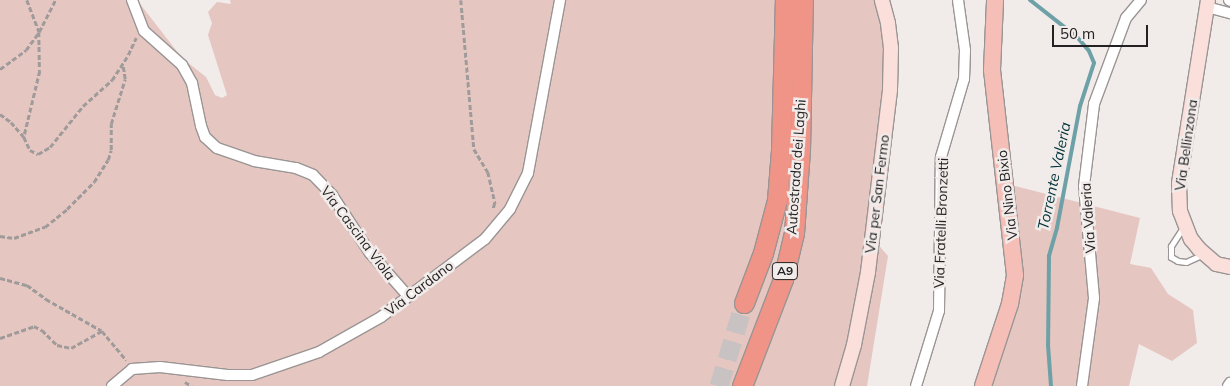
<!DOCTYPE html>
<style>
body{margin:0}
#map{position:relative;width:1230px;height:386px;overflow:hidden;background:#f1ebea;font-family:Mulish,sans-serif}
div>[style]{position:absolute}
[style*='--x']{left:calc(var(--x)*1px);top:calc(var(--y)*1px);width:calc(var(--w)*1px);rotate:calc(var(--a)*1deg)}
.green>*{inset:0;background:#e5c6c1}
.stream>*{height:4px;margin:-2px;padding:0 2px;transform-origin:2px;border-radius:2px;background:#6ea1a7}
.highway-tunnel>*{height:19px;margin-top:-9.5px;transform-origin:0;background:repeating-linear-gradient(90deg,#c8c3c2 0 19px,transparent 0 28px)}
.path>*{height:2.5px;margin-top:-1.25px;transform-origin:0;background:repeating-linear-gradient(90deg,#a09b9b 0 5px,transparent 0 7.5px)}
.roads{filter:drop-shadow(1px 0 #9a9594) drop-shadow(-1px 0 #9a9594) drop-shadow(0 1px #9a9594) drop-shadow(0 -1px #9a9594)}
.lane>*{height:5px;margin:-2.5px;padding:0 2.5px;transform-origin:2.5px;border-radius:2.5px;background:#fff}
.street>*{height:10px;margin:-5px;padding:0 5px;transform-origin:5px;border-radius:5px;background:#fff}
.secondary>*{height:14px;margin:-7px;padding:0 7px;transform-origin:7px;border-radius:7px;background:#fadfdb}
.primary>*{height:16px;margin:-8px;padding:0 8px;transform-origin:8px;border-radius:8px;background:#f5bfb7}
.highway>*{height:19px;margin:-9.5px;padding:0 9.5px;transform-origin:9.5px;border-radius:9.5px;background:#ef9487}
span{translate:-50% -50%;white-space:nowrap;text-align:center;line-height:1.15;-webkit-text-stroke:5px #f1ebea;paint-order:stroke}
.shield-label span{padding:1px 4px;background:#f1ebea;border:1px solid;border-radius:4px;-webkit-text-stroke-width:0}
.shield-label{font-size:12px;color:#232121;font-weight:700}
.street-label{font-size:14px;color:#232121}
.water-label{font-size:15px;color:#003339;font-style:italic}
.scale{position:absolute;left:1052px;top:25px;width:96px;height:22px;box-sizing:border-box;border:2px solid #232121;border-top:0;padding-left:6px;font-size:15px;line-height:18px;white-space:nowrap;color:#232121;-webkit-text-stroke:4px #f1ebea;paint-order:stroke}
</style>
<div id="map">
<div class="green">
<div style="clip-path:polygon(0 0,137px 0,182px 58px,206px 77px,215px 95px,222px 98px,227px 95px,208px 35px,212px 23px,208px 12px,217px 2px,231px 4px,230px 0,878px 0,889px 56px,869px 234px,888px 256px,867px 386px,0 386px)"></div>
<div style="clip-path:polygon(1003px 183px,1140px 218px,1130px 264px,1151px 268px,1168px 294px,1193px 310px,1197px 343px,1172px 361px,1139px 344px,1129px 386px,974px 386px,995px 328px,1008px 268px)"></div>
</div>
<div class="stream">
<div style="--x:1030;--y:0;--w:60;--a:38.2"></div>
<div style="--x:1077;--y:37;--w:18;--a:49"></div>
<div style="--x:1089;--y:51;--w:13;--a:67"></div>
<div style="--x:1094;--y:63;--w:45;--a:108"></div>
<div style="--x:1080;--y:106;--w:124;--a:100.7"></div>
<div style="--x:1057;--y:228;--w:29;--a:106"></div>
<div style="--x:1049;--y:256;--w:89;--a:90.6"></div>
<div style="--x:1048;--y:345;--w:41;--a:85.8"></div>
</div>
<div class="highway-tunnel">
<div style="--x:719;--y:386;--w:87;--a:-73.2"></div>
</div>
<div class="path">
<div style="--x:27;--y:0;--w:34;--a:69"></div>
<div style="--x:39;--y:32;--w:39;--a:89"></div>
<div style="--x:40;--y:71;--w:68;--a:103.6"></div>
<div style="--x:24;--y:137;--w:14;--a:65"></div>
<div style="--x:30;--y:150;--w:9;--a:27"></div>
<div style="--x:38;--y:154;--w:14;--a:-30"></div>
<div style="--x:50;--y:147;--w:53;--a:-51.2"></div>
<div style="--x:83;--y:106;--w:39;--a:-42"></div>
<div style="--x:112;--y:80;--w:30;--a:-57"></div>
<div style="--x:128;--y:55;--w:19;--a:-65"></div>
<div style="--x:461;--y:0;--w:150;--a:85"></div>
<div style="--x:474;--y:149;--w:27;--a:59"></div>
<div style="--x:488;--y:172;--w:32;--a:77"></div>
<div style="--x:495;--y:203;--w:7;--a:106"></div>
<div style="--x:0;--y:69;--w:32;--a:-36"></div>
<div style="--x:26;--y:50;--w:22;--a:-54"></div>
<div style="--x:39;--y:32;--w:36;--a:-63"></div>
<div style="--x:0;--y:114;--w:14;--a:36"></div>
<div style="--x:11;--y:122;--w:20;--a:49"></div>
<div style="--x:0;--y:236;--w:14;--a:8"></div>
<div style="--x:14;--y:238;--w:33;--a:-20"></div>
<div style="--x:45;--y:227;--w:28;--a:-39"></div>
<div style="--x:67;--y:209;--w:38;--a:-45"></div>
<div style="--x:94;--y:182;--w:26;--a:-58"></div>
<div style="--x:108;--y:160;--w:10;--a:-73"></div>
<div style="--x:111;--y:150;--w:26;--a:-90"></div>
<div style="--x:111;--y:124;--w:47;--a:-72.7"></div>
<div style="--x:125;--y:79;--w:13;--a:-99"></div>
<div style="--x:0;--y:278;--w:28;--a:15"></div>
<div style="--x:27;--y:285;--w:24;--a:36"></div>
<div style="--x:46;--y:299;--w:64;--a:29.7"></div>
<div style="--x:102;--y:331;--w:38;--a:50"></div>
<div style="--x:0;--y:338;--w:36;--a:-19"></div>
<div style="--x:34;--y:326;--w:9;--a:27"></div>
<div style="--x:42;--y:330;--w:21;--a:45"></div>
<div style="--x:57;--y:345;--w:14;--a:12"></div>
<div style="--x:71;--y:348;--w:35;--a:-29"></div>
<div style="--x:185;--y:382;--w:8;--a:30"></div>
</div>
<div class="roads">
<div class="lane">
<div style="--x:1184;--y:226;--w:24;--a:123"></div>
<div style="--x:1171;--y:246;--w:11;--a:90"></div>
<div style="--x:1171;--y:257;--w:8;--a:30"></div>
<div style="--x:1178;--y:261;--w:8;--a:7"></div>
<div style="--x:1186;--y:262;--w:17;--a:-24"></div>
</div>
<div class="street">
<div style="--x:132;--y:0;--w:33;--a:69"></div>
<div style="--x:144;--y:31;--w:51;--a:41.8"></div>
<div style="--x:182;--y:65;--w:21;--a:61"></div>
<div style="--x:192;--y:83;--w:44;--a:78.2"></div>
<div style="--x:201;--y:126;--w:12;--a:70"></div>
<div style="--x:205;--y:137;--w:16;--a:43"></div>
<div style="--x:217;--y:148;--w:39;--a:19"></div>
<div style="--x:254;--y:161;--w:43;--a:9.5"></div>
<div style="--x:296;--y:168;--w:18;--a:22"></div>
<div style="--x:313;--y:175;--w:28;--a:46"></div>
<div style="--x:332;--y:195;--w:69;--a:56.8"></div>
<div style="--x:370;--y:253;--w:57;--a:48.5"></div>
<div style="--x:1229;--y:0;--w:1;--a:45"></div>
<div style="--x:1207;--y:7;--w:24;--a:15"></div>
<div style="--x:112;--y:386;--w:26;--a:-40"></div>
<div style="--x:132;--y:369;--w:28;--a:-4"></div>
<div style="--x:160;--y:367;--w:68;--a:6.7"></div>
<div style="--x:228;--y:375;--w:24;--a:0"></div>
<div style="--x:252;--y:375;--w:71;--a:-18.9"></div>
<div style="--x:319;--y:352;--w:71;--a:-29.4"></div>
<div style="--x:381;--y:317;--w:130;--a:-36.9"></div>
<div style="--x:485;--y:239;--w:39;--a:-50"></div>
<div style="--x:510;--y:209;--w:40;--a:-63.4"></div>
<div style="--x:528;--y:173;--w:176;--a:-79.5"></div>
<div style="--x:916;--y:386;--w:78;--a:-73"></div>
<div style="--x:939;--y:311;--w:154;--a:-89.3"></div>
<div style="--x:941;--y:157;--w:81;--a:-73.6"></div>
<div style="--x:964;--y:79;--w:29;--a:-88"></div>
<div style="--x:965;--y:50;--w:50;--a:-98"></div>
<div style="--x:1082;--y:386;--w:89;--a:-82.2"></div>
<div style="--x:1094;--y:298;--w:112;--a:-95.1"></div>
<div style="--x:1084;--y:186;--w:83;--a:-83"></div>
<div style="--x:1094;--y:104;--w:92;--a:-69.6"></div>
<div style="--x:1126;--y:18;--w:23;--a:-50"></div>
<div style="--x:1228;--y:386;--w:4;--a:-56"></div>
</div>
<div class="secondary">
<div style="--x:1208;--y:0;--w:186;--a:99"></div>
<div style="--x:1179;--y:184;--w:27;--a:88"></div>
<div style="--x:1180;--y:211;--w:30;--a:69"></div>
<div style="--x:1191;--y:239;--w:13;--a:51"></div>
<div style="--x:1199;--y:249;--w:23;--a:41"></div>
<div style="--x:1216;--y:264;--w:14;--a:12"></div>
<div style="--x:842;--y:386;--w:43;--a:-73.7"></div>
<div style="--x:854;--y:345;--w:74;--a:-79.1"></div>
<div style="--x:868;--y:272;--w:184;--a:-83.1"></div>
<div style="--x:890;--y:89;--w:41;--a:-88.6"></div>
<div style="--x:891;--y:48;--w:25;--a:-97"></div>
<div style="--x:888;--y:23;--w:24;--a:-105"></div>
</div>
<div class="primary">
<div style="--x:983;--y:386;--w:86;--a:-71.8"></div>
<div style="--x:1010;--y:304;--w:29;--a:-80"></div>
<div style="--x:1015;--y:275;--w:206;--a:-96.4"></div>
<div style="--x:992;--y:70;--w:70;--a:-87.5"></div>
</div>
<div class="highway">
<div style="--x:744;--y:303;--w:53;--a:-69.2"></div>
<div style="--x:763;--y:253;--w:55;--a:-75.2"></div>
<div style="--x:777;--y:200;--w:50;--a:-85.4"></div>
<div style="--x:781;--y:150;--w:150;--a:-88.5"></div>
<div style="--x:742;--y:386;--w:115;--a:-69"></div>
<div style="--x:783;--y:279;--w:47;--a:-76.6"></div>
<div style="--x:794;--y:233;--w:83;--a:-85.9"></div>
<div style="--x:800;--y:150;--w:150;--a:-88.9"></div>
</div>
</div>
<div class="shield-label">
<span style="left:785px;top:271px">A9</span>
</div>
<div class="street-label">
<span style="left:1186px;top:145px;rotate:-82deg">Via Bellinzona</span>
<span style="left:796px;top:167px;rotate:-86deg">Autostrada dei Laghi</span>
<span style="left:877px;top:194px;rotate:-83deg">Via per San Fermo</span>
<span style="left:1007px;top:195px;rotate:-97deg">Via Nino Bixio</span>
<span style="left:1088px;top:218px;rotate:-94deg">Via Valeria</span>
<span style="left:941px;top:223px;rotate:-88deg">Via Fratelli Bronzetti</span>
<span style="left:358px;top:233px;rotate:53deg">Via Cascina Viola</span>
<span style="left:419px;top:288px;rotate:-37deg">Via Cardano</span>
</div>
<div class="water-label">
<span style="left:1054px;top:176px;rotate:-78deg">Torrente Valeria</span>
</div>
<div class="scale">50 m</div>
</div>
